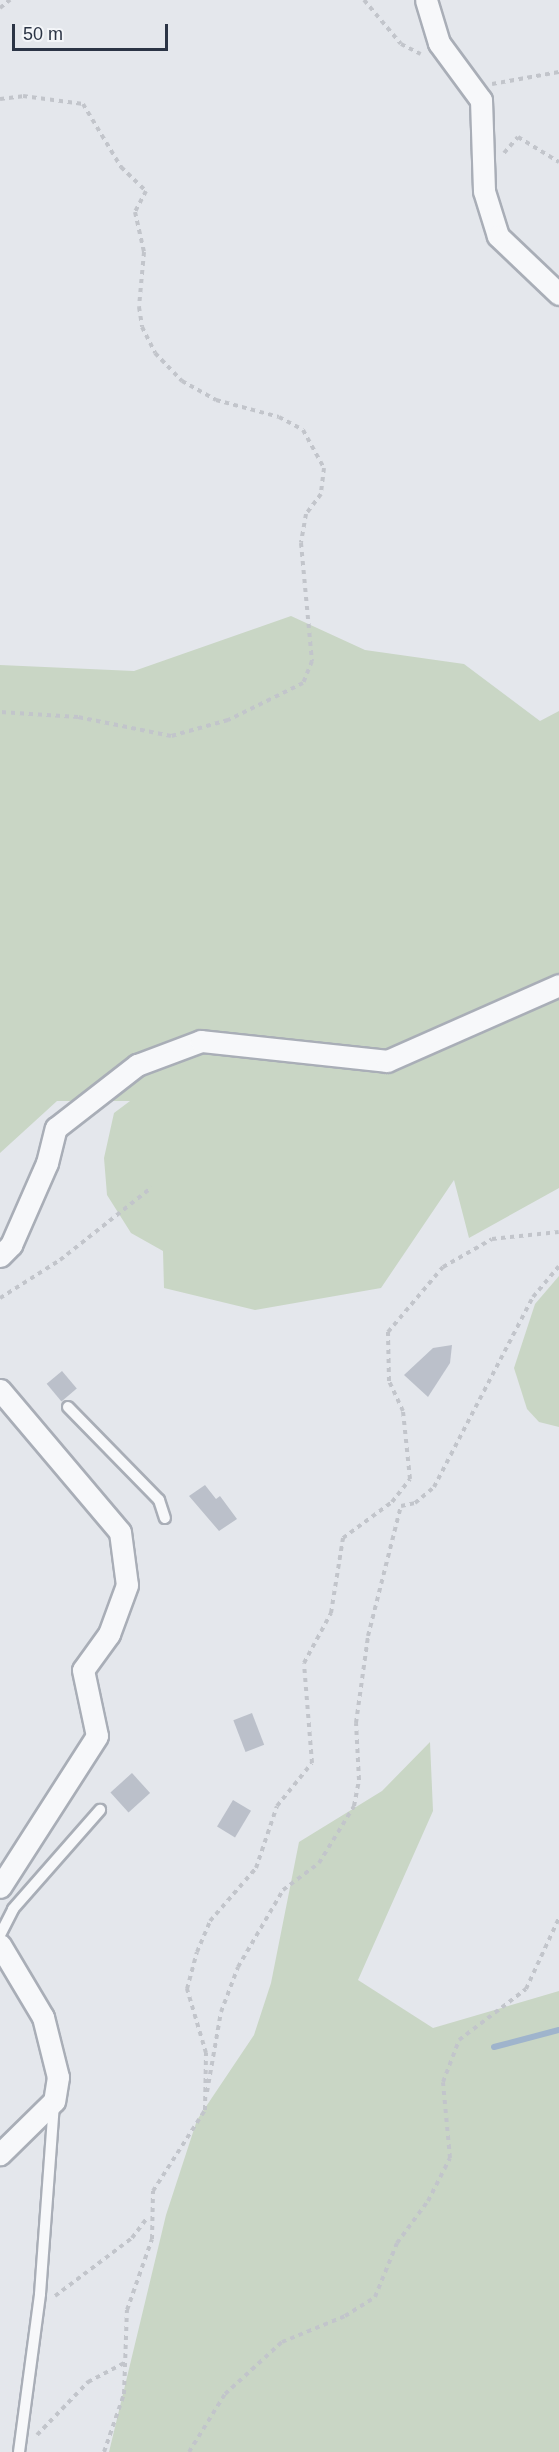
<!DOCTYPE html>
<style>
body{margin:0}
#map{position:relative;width:559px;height:2452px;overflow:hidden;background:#e4e7ec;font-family:Arial,sans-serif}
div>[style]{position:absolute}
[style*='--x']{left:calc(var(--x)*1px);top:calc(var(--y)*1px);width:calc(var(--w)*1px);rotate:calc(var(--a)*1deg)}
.green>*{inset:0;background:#c9d6c5}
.stream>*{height:6px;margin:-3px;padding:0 3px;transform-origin:3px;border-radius:3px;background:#9fb4cc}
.building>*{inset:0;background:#bbc0ca;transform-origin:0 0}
.path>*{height:4px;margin-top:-2px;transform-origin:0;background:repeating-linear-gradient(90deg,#c2c5cb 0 4.5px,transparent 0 9px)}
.roads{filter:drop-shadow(2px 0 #a9aeb7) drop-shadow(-2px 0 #a9aeb7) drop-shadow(0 2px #a9aeb7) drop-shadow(0 -2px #a9aeb7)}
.service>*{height:10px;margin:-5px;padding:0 5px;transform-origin:5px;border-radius:5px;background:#f7f8fa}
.minor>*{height:21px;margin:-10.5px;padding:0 10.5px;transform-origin:10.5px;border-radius:10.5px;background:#f7f8fa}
span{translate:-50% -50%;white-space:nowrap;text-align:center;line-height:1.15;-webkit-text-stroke:5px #f4f6f9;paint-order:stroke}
.scale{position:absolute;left:12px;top:24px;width:156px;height:27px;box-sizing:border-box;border:3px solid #2b3445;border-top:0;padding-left:8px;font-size:18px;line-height:21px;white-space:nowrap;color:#2b3445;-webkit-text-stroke:4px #f4f6f9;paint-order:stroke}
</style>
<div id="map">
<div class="green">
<div style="clip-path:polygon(291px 616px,365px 650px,464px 664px,540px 721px,559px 711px,559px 1188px,469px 1238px,454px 1180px,381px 1288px,255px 1310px,164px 1288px,163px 1251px,131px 1233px,107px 1195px,104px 1158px,114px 1113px,130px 1101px,57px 1101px,0 1153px,0 665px,134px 671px)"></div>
<div style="clip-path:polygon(559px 1276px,559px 1427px,539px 1422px,527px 1409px,514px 1368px,535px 1304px)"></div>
<div style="clip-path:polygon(430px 1742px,433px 1811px,358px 1980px,433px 2028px,559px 1991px,559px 2452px,109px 2452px,166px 2215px,197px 2120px,254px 2035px,271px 1983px,299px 1842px,382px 1791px)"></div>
</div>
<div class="stream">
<div style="--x:494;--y:2047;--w:67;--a:-14.7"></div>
</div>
<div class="building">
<div style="clip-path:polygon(452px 1345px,450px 1363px,428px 1397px,404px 1375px,433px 1348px)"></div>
<div style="left:62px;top:1371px;width:23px;height:20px;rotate:50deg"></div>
<div style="clip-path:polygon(205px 1485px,216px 1499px,220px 1496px,237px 1519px,219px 1531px,189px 1496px)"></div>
<div style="left:252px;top:1713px;width:34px;height:20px;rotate:69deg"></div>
<div style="left:132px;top:1773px;width:27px;height:29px;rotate:48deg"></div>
<div style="left:233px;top:1800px;width:21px;height:31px;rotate:31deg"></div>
</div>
<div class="path">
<div style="--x:364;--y:0;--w:57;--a:49.9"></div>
<div style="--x:401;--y:44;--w:22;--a:27"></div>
<div style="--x:0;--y:8;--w:13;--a:-39"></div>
<div style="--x:492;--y:84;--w:68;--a:-10.2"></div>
<div style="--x:0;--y:99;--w:23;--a:-7"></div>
<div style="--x:23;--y:96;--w:61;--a:7.6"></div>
<div style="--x:83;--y:104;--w:74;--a:58.9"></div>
<div style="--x:121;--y:167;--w:35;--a:44"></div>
<div style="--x:146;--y:191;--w:24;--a:118"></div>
<div style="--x:135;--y:212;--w:41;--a:77.3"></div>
<div style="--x:144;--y:252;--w:55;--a:95.2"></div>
<div style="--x:139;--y:307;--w:20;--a:81"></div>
<div style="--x:142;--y:327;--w:29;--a:63"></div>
<div style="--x:155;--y:353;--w:39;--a:46"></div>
<div style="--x:182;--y:381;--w:39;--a:29"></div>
<div style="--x:216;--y:400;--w:65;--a:15.1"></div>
<div style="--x:279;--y:417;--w:27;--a:28"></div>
<div style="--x:303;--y:430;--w:43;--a:61.1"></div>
<div style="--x:324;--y:468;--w:26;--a:97"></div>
<div style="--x:321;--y:494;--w:25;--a:127"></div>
<div style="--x:306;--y:514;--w:29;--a:100"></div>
<div style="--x:301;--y:543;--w:119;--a:84.7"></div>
<div style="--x:312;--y:661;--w:24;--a:112"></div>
<div style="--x:303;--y:683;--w:84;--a:153.7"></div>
<div style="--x:228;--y:720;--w:59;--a:164.3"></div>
<div style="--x:171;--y:736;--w:95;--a:-168.5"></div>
<div style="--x:78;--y:717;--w:78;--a:-176.3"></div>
<div style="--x:504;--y:153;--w:21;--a:-49"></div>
<div style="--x:518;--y:137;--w:48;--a:31.4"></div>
<div style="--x:0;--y:1298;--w:71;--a:-32.3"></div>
<div style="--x:60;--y:1260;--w:117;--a:-38.4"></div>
<div style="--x:207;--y:2092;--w:81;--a:-80.1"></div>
<div style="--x:221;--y:2012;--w:48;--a:-69.3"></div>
<div style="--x:238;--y:1967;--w:89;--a:-59.7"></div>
<div style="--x:283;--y:1890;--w:45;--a:-36.9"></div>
<div style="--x:319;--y:1863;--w:67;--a:-58.4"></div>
<div style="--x:354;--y:1806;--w:26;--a:-79"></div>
<div style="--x:359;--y:1780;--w:57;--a:-93"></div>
<div style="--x:356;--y:1723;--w:88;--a:-82.1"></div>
<div style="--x:368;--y:1636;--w:134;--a:-75.8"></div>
<div style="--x:401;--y:1506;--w:14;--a:-12"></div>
<div style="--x:415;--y:1503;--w:25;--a:-40"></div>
<div style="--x:434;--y:1487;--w:214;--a:-62.5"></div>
<div style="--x:533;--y:1297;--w:40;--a:-50"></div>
<div style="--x:55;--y:2296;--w:96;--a:-37"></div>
<div style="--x:132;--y:2238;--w:26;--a:-53"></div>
<div style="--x:37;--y:2435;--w:74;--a:-46.1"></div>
<div style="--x:88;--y:2382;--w:43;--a:-27.8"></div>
<div style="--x:104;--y:2452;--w:61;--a:-71"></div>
<div style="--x:124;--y:2394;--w:84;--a:-88"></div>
<div style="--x:127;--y:2310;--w:75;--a:-70.6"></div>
<div style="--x:152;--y:2239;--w:48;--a:-88.8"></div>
<div style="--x:153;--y:2191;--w:96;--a:-57.3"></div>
<div style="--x:205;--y:2110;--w:57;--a:-89"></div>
<div style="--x:206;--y:2053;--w:67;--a:-106.5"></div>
<div style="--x:187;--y:1989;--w:38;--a:-75"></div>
<div style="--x:197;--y:1952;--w:34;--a:-67"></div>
<div style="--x:210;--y:1921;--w:70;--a:-49"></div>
<div style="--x:256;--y:1868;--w:65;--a:-71.3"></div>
<div style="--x:277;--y:1806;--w:55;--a:-50.9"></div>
<div style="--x:312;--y:1763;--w:100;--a:-94.6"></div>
<div style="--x:304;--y:1663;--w:57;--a:-61.6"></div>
<div style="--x:331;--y:1613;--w:76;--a:-80.9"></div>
<div style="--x:343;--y:1538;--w:61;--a:-36.3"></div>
<div style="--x:392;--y:1502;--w:29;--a:-52"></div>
<div style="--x:410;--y:1479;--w:68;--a:-95.9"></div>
<div style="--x:403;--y:1411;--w:33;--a:-115"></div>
<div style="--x:389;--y:1381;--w:49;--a:-91.2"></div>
<div style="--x:388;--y:1332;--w:85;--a:-49.8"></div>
<div style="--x:443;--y:1267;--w:56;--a:-29.7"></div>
<div style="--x:492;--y:1239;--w:67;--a:-6"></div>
<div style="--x:189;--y:2452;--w:68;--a:-58.2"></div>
<div style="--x:225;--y:2394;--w:77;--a:-42.4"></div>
<div style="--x:282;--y:2342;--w:68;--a:-22.4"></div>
<div style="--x:345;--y:2316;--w:36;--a:-32"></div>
<div style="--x:375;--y:2297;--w:58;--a:-67.8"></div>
<div style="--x:397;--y:2243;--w:52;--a:-53.6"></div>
<div style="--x:428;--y:2201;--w:48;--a:-62.9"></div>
<div style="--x:450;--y:2158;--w:76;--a:-95.3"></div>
<div style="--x:443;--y:2082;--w:45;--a:-69.1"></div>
<div style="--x:459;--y:2040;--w:84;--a:-37.3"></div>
<div style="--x:526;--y:1989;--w:78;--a:-65.1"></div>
</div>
<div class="roads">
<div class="service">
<div style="--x:68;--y:1407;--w:130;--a:45.6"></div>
<div style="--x:159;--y:1500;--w:19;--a:72"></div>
<div style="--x:0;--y:1935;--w:29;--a:-63"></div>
<div style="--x:13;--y:1909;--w:132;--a:-48.7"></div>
<div style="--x:19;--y:2452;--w:159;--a:-82.4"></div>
<div style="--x:40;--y:2294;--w:190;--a:-85.8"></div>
</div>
<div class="minor">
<div style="--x:426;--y:0;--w:45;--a:73.2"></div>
<div style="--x:439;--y:43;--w:71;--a:53.6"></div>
<div style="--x:481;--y:100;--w:91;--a:88.1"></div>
<div style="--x:484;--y:191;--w:47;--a:72.7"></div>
<div style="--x:498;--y:236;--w:84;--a:43.6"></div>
<div style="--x:0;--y:1256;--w:16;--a:-45"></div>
<div style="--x:11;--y:1245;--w:90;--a:-66.3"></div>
<div style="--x:47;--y:1163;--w:36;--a:-76"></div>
<div style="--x:56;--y:1128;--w:103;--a:-37.9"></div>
<div style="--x:137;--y:1065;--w:68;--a:-20.6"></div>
<div style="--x:201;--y:1041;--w:187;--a:6.1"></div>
<div style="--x:387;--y:1061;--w:188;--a:-23.8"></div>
<div style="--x:0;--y:1390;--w:186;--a:49.8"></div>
<div style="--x:120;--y:1532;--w:53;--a:82.5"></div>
<div style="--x:127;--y:1585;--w:52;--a:110.2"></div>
<div style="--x:109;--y:1634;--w:44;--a:125.8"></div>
<div style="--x:83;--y:1670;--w:67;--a:78"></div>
<div style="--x:97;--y:1736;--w:179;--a:122.7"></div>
<div style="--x:0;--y:1945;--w:84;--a:59.2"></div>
<div style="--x:43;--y:2017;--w:62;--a:76"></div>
<div style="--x:58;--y:2077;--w:24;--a:99"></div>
<div style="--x:54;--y:2101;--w:76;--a:135.5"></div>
</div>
</div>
<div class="scale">50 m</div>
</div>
